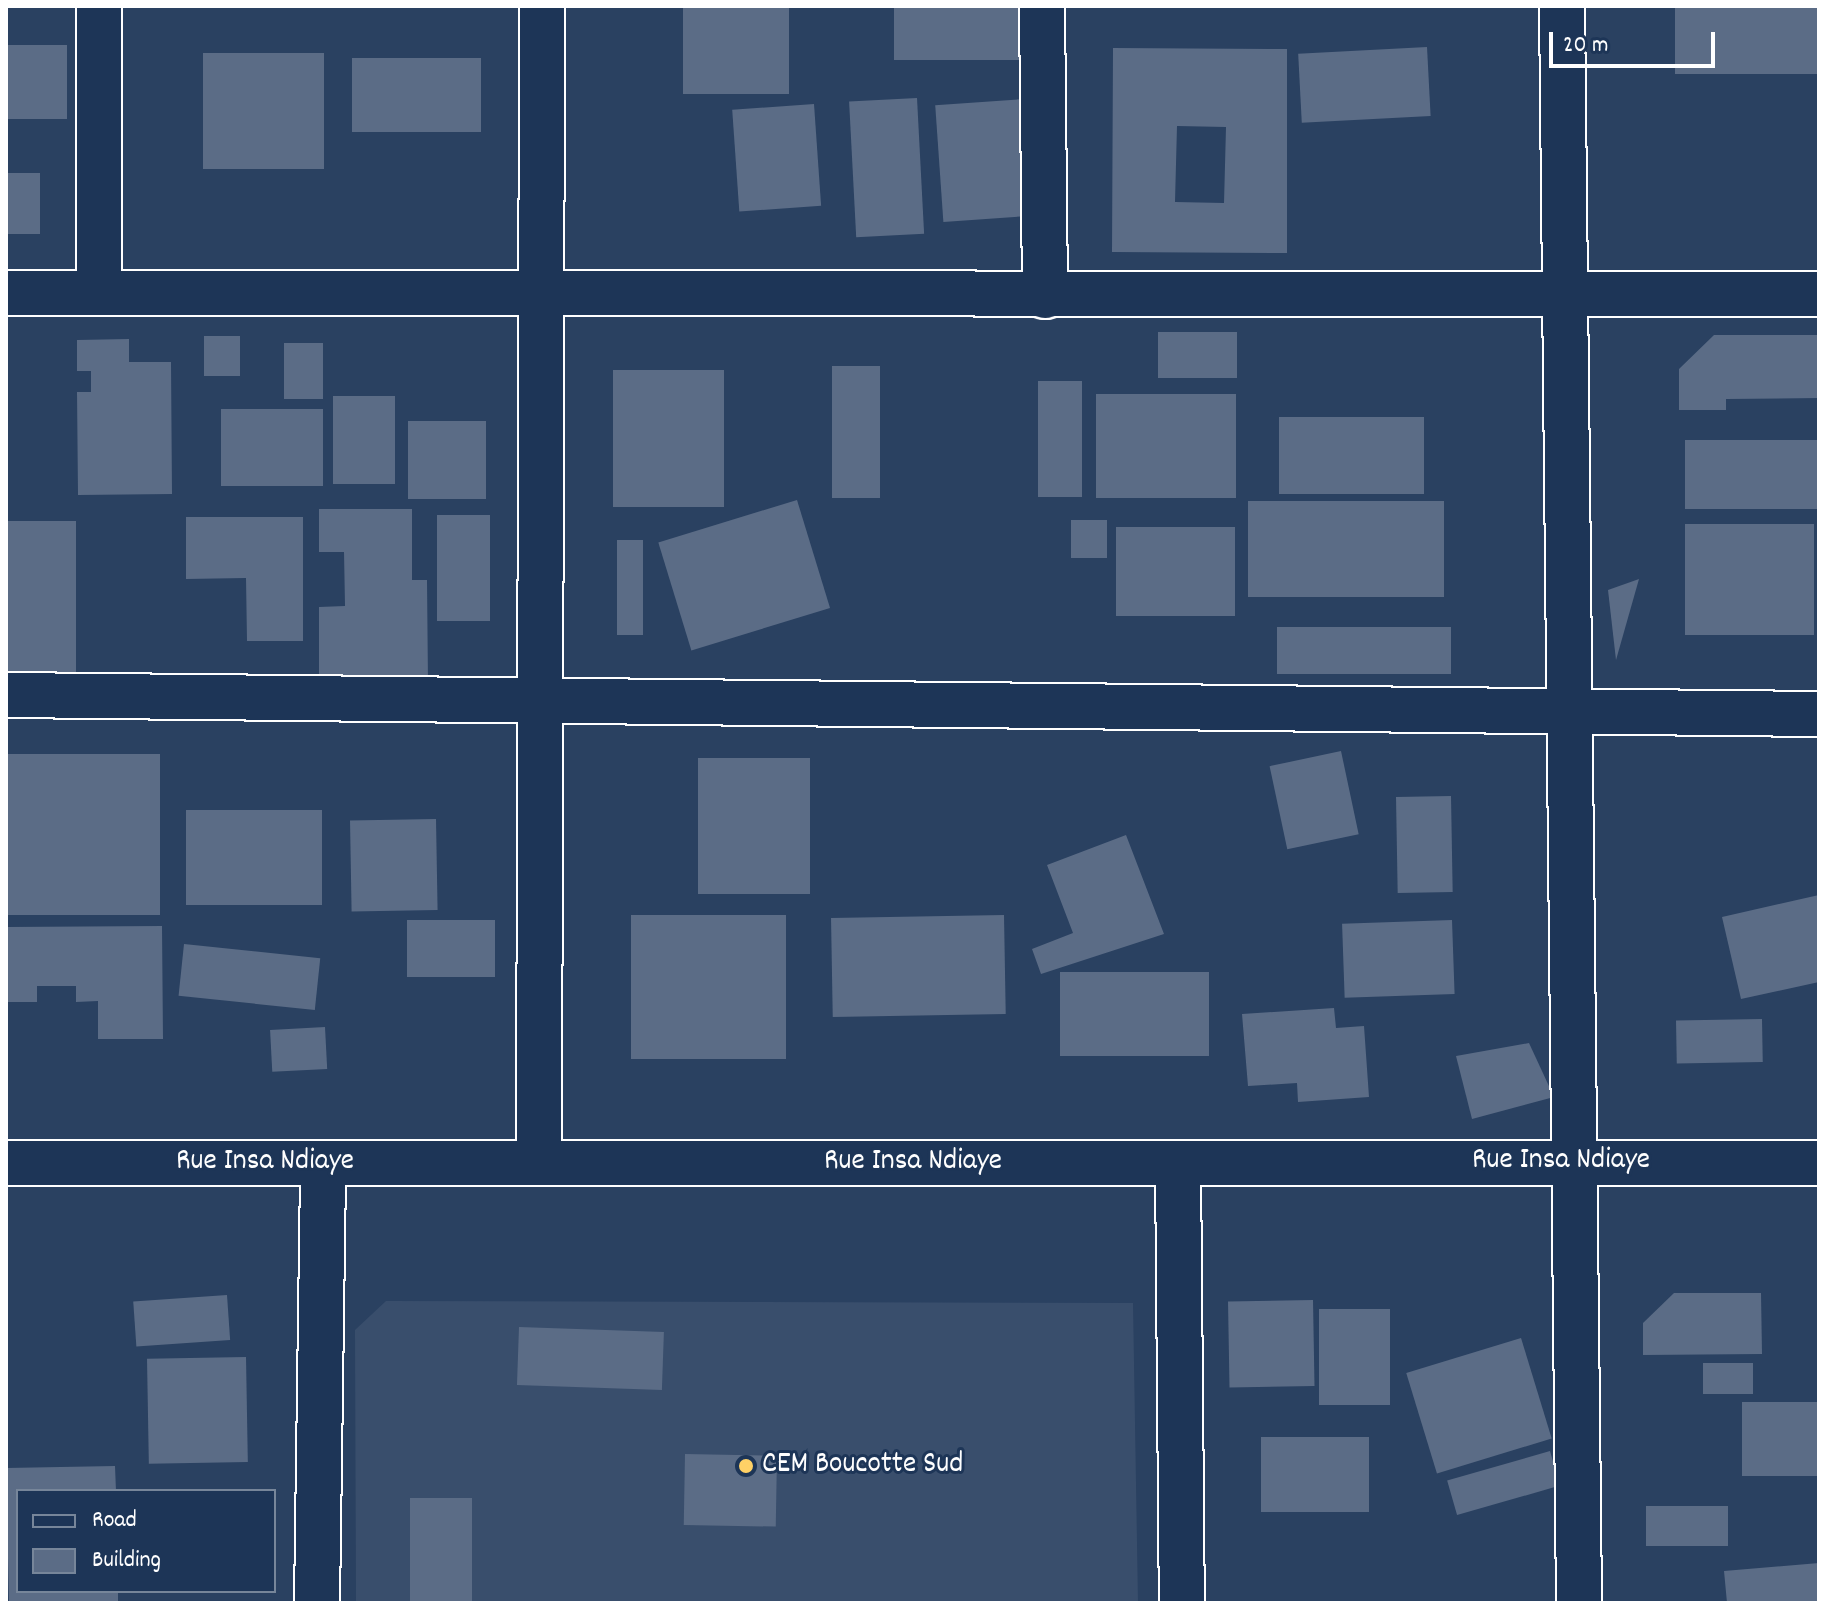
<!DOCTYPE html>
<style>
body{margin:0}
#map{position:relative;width:1825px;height:1609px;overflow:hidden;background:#2a4161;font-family:Dekko,sans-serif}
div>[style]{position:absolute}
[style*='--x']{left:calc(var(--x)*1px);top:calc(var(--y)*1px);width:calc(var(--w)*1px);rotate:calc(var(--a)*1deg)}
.built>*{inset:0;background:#394e6c}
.building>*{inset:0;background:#5b6c86;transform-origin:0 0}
.roads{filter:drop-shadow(2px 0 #fff) drop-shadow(-2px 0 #fff) drop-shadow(0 2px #fff) drop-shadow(0 -2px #fff)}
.street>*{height:44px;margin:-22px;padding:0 22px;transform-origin:22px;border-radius:22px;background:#1d3557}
.secondary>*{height:44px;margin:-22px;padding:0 22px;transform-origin:22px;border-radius:22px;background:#1d3557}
.dots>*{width:22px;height:22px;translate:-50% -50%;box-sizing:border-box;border:4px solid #1d3557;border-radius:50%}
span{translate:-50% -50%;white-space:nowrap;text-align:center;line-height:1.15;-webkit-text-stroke:6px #1d3557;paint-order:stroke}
.street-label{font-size:30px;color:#fff}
.poi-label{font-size:30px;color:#fff}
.left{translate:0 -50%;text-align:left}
.frame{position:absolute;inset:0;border:8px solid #fff;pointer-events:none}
.legend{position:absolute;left:16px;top:1489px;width:260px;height:104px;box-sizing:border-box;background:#1d3557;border:2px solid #77869a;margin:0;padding:10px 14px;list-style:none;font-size:24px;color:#fff}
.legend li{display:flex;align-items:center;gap:16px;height:40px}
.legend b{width:40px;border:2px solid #77869a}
.scale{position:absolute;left:1549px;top:32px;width:166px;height:36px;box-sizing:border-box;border:4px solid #fff;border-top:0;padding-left:10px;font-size:24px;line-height:28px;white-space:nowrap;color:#fff;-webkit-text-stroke:6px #1d3557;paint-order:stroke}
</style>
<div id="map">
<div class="built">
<div style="clip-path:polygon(386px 1301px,1133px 1303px,1138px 1603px,356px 1603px,355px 1330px)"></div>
</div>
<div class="building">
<div style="left:683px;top:6px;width:106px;height:88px"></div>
<div style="left:894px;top:6px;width:127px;height:54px"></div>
<div style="left:1675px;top:6px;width:144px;height:68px"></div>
<div style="left:6px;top:45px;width:61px;height:74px"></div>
<div style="left:1427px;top:47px;width:69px;height:129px;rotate:87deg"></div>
<div style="clip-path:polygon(evenodd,1113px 48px,1287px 49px,1287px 253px,1112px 252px,1113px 48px,1177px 126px,1226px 127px,1224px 203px,1175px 202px,1177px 126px)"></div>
<div style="left:324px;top:53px;width:116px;height:121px;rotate:90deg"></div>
<div style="left:352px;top:58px;width:129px;height:74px"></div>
<div style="left:917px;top:98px;width:136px;height:68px;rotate:87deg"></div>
<div style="left:1024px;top:99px;width:117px;height:89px;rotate:86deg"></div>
<div style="left:814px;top:104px;width:102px;height:82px;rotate:86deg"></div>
<div style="left:6px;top:173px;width:34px;height:61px"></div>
<div style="left:1158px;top:332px;width:79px;height:46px"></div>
<div style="clip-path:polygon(1714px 335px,1819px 335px,1819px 398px,1726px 399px,1726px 410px,1679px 410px,1679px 369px)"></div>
<div style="left:204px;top:336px;width:36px;height:40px"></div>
<div style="clip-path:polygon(129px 339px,129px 362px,171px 362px,172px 494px,78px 495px,77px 392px,91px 392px,91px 371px,77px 371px,77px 340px)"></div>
<div style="left:284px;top:343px;width:39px;height:56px"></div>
<div style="left:832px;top:366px;width:48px;height:132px"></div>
<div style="left:613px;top:370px;width:111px;height:137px"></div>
<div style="left:1038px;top:381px;width:44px;height:116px"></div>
<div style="left:1096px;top:394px;width:140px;height:104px"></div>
<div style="left:333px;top:396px;width:62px;height:88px"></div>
<div style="left:221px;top:409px;width:102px;height:77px"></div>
<div style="left:1424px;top:417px;width:77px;height:145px;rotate:90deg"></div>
<div style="left:408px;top:421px;width:78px;height:78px"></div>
<div style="left:1685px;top:440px;width:134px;height:69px"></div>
<div style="left:797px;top:500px;width:113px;height:145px;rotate:73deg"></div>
<div style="left:1248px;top:501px;width:196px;height:96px"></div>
<div style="clip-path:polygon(319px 509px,412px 509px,412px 580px,427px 580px,428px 683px,319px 684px,319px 607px,345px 606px,344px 552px,319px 552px)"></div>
<div style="left:437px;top:515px;width:53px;height:106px"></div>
<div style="clip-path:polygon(186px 517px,303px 517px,303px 641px,247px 641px,246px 578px,186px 579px)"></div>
<div style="left:1071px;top:520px;width:36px;height:38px"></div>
<div style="left:6px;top:521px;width:70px;height:154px"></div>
<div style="left:1685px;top:524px;width:129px;height:111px"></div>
<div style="left:1116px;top:527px;width:119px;height:89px"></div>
<div style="left:617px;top:540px;width:26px;height:95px"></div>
<div style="clip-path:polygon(1639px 579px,1616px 660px,1608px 590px)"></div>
<div style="left:1277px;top:627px;width:174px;height:47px"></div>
<div style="left:1341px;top:751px;width:85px;height:73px;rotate:78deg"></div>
<div style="left:160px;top:754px;width:161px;height:154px;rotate:90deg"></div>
<div style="left:810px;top:758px;width:136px;height:112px;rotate:90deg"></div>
<div style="left:1451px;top:796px;width:96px;height:55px;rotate:89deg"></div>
<div style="left:186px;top:810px;width:136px;height:95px"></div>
<div style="left:436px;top:819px;width:91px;height:86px;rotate:89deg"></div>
<div style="clip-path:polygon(1126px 835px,1164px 934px,1041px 974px,1032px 949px,1073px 933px,1047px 865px)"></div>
<div style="clip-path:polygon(1819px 895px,1819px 982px,1741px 999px,1722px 917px)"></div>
<div style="left:631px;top:915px;width:155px;height:144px"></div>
<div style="left:1004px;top:915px;width:99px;height:173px;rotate:89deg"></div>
<div style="left:407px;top:920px;width:88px;height:57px"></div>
<div style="left:1452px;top:920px;width:74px;height:110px;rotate:88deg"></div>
<div style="clip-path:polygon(162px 926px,163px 1039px,98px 1039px,98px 1001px,76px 1002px,76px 986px,37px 986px,37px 1002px,6px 1002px,6px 927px)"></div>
<div style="left:184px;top:944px;width:137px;height:52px;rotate:6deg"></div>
<div style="left:1060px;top:972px;width:149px;height:84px"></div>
<div style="clip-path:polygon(1334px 1008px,1336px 1028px,1364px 1026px,1369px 1097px,1298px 1102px,1297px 1083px,1248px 1086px,1242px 1014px)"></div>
<div style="left:1762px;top:1019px;width:43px;height:86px;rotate:89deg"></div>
<div style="left:325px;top:1027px;width:42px;height:55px;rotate:87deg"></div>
<div style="clip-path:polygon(1529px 1043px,1554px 1097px,1472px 1119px,1456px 1056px)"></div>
<div style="clip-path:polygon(1674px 1293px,1761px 1293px,1762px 1354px,1643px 1355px,1643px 1323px)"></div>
<div style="left:227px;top:1295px;width:45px;height:94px;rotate:86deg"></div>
<div style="left:1313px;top:1300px;width:86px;height:85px;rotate:89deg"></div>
<div style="left:1319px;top:1309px;width:71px;height:96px"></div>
<div style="left:519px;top:1327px;width:145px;height:58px;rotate:2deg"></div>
<div style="left:1521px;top:1338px;width:105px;height:120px;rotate:73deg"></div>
<div style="left:246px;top:1357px;width:105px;height:99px;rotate:89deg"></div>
<div style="left:1703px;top:1363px;width:50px;height:31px"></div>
<div style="left:1819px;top:1402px;width:74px;height:77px;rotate:90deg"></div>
<div style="left:1261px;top:1437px;width:108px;height:75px"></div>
<div style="left:1550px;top:1451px;width:36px;height:107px;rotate:74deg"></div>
<div style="left:685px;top:1454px;width:92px;height:71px;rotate:1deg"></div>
<div style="clip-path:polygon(115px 1466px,116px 1491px,18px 1491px,18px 1591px,118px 1591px,118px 1601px,9px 1603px,6px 1468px)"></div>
<div style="left:410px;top:1498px;width:62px;height:105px"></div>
<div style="left:1646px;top:1506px;width:82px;height:40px"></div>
<div style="clip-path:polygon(1819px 1563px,1819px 1603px,1727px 1603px,1724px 1571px)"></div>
</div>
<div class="roads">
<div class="street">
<div style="--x:99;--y:6;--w:287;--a:90"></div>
<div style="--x:1042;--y:6;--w:290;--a:89.4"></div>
<div style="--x:1562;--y:6;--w:1597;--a:89.39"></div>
<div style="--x:6;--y:293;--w:1813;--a:0.03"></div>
<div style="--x:6;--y:695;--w:1813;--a:0.6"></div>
<div style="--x:539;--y:1163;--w:1157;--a:-89.85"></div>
<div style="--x:1178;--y:1163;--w:440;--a:89.5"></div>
<div style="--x:317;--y:1603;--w:440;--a:-89.2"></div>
</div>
<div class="secondary">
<div style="--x:6;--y:1163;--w:1813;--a:0"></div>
</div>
</div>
<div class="dots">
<div style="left:746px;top:1466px;background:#ffd166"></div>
</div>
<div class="street-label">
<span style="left:1561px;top:1162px">Rue Insa Ndiaye</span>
<span style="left:265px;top:1163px">Rue Insa Ndiaye</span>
<span style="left:913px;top:1163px">Rue Insa Ndiaye</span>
</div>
<div class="poi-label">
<span class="left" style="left:762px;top:1466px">CEM Boucotte Sud</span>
</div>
<div class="frame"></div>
<ul class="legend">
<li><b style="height:10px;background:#1d3557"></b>Road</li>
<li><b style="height:22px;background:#5b6c86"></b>Building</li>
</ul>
<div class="scale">20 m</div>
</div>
